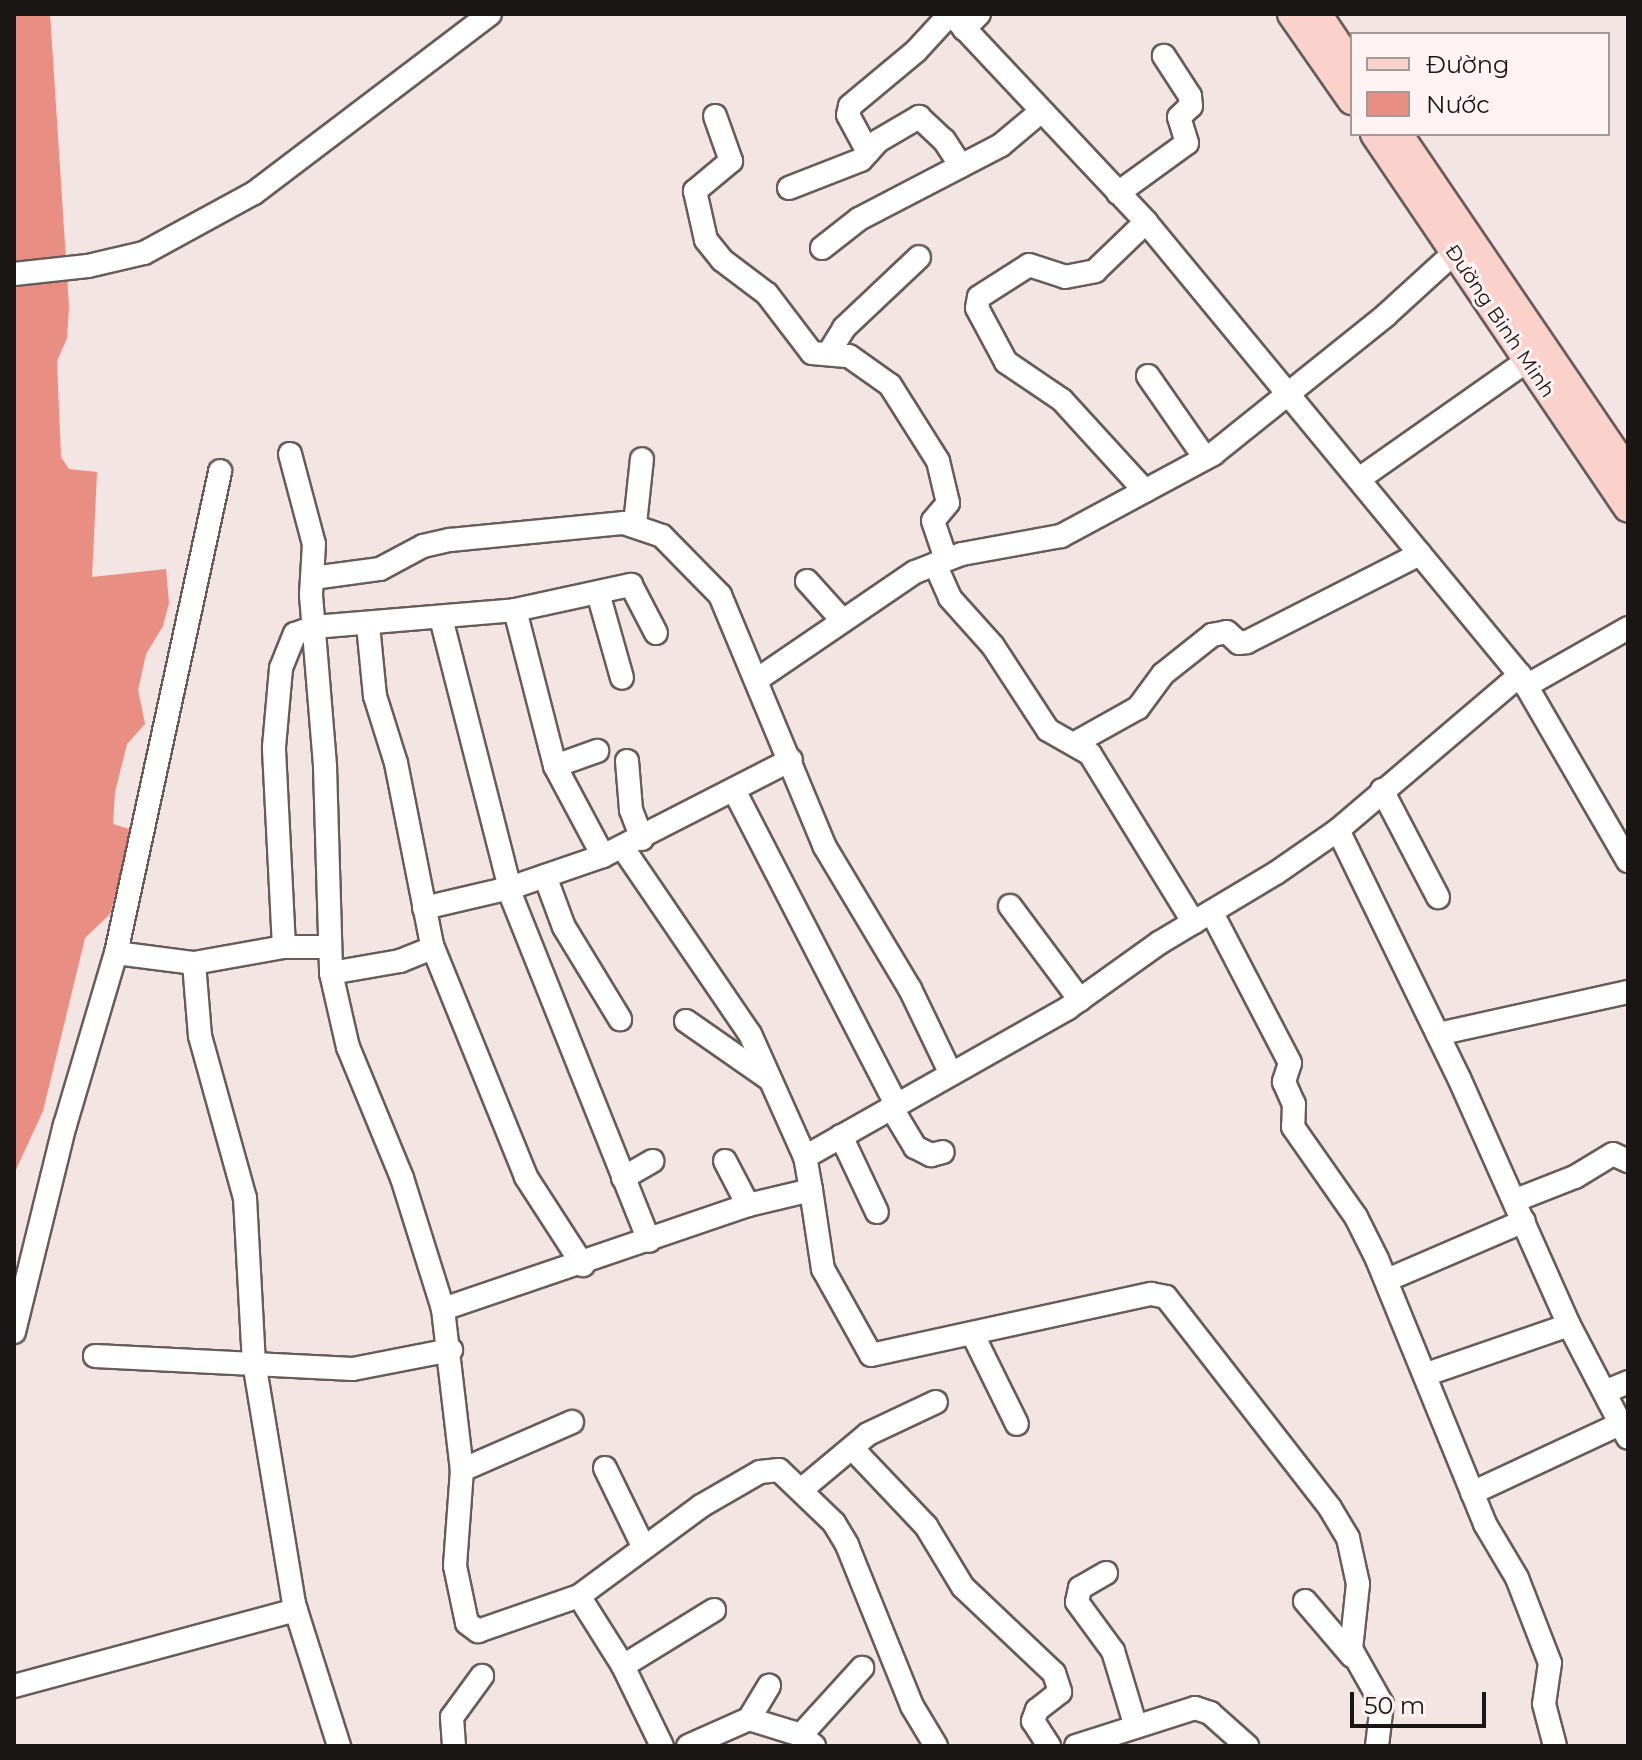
<!DOCTYPE html>
<meta charset="utf-8">
<style>
body{margin:0}
#map{position:relative;width:1642px;height:1760px;overflow:hidden;background:#f2e5e4;font-family:Montserrat,sans-serif}
div>[style]{position:absolute}
[style*='--x']{left:calc(var(--x)*1px);top:calc(var(--y)*1px);width:calc(var(--w)*1px);rotate:calc(var(--a)*1deg)}
.water>*{inset:0;background:#e88e83}
.roads{filter:drop-shadow(2px 0 #675c5a) drop-shadow(-2px 0 #675c5a) drop-shadow(0 2px #675c5a) drop-shadow(0 -2px #675c5a)}
.minor>*{height:22px;margin:-11px;padding:0 11px;transform-origin:11px;border-radius:11px;background:#fff}
.major>*{height:28px;margin:-14px;padding:0 14px;transform-origin:14px;border-radius:14px;background:#fbd1cc}
span{translate:-50% -50%;white-space:nowrap;text-align:center;line-height:1.15;-webkit-text-stroke:6px #fef3f2;paint-order:stroke}
.street-label{font-size:20px;color:#1a1615}
.frame{position:absolute;inset:0;border:16px solid #1a1615;pointer-events:none}
.legend{position:absolute;left:1350px;top:32px;width:260px;height:104px;box-sizing:border-box;background:#fef3f2;border:2px solid #a39b9a;margin:0;padding:10px 14px;list-style:none;font-size:24px;color:#1a1615}
.legend li{display:flex;align-items:center;gap:16px;height:40px}
.legend b{width:40px;border:2px solid #a39b9a}
.scale{position:absolute;left:1350px;top:1692px;width:136px;height:36px;box-sizing:border-box;border:4px solid #1a1615;border-top:0;padding-left:10px;font-size:24px;line-height:28px;white-space:nowrap;color:#1a1615;-webkit-text-stroke:6px #fef3f2;paint-order:stroke}
</style>
<div id="map">
<div class="water">
<div style="clip-path:polygon(14px 14px,50px 14px,69px 306px,67px 338px,57px 361px,61px 457px,69px 469px,97px 472px,92px 577px,166px 569px,169px 603px,163px 626px,146px 654px,138px 690px,145px 724px,127px 744px,115px 792px,113px 824px,132px 830px,110px 914px,85px 938px,43px 1111px,14px 1174px)"></div>
</div>
<div class="roads">
<div class="minor">
<div style="--x:951;--y:14;--w:285;--a:46.8"></div>
<div style="--x:1146;--y:222;--w:587;--a:50.46"></div>
<div style="--x:1520;--y:675;--w:215;--a:59.9"></div>
<div style="--x:964;--y:29;--w:21;--a:-45"></div>
<div style="--x:715;--y:116;--w:48;--a:70.4"></div>
<div style="--x:731;--y:161;--w:47;--a:140.2"></div>
<div style="--x:695;--y:191;--w:50;--a:77.3"></div>
<div style="--x:706;--y:240;--w:26;--a:51"></div>
<div style="--x:722;--y:260;--w:56;--a:37.1"></div>
<div style="--x:767;--y:294;--w:74;--a:52.7"></div>
<div style="--x:812;--y:353;--w:37;--a:5"></div>
<div style="--x:849;--y:356;--w:50;--a:35.3"></div>
<div style="--x:890;--y:385;--w:90;--a:57.7"></div>
<div style="--x:938;--y:461;--w:43;--a:76.6"></div>
<div style="--x:948;--y:503;--w:23;--a:130"></div>
<div style="--x:933;--y:521;--w:40;--a:71.1"></div>
<div style="--x:868;--y:152;--w:42;--a:-118.4"></div>
<div style="--x:848;--y:115;--w:9;--a:-77"></div>
<div style="--x:850;--y:106;--w:86;--a:-39.8"></div>
<div style="--x:916;--y:51;--w:50;--a:-47.4"></div>
<div style="--x:789;--y:188;--w:77;--a:-21.3"></div>
<div style="--x:861;--y:160;--w:25;--a:-48"></div>
<div style="--x:878;--y:141;--w:48;--a:-30.3"></div>
<div style="--x:919;--y:117;--w:34;--a:43"></div>
<div style="--x:944;--y:140;--w:31;--a:57"></div>
<div style="--x:1118;--y:193;--w:85;--a:-35.9"></div>
<div style="--x:1187;--y:143;--w:27;--a:-107"></div>
<div style="--x:1179;--y:117;--w:16;--a:-43"></div>
<div style="--x:1191;--y:106;--w:10;--a:-96"></div>
<div style="--x:1190;--y:96;--w:48;--a:-123"></div>
<div style="--x:822;--y:248;--w:47;--a:-38.1"></div>
<div style="--x:859;--y:219;--w:160;--a:-27.5"></div>
<div style="--x:1001;--y:145;--w:50;--a:-40.1"></div>
<div style="--x:14;--y:274;--w:74;--a:-6.2"></div>
<div style="--x:88;--y:266;--w:57;--a:-13.1"></div>
<div style="--x:144;--y:253;--w:125;--a:-28.6"></div>
<div style="--x:254;--y:193;--w:296;--a:-37.2"></div>
<div style="--x:828;--y:354;--w:31;--a:-58"></div>
<div style="--x:844;--y:328;--w:103;--a:-43.4"></div>
<div style="--x:1148;--y:376;--w:100;--a:55.2"></div>
<div style="--x:290;--y:454;--w:93;--a:75.1"></div>
<div style="--x:314;--y:544;--w:51;--a:93.4"></div>
<div style="--x:311;--y:595;--w:173;--a:85.3"></div>
<div style="--x:325;--y:767;--w:206;--a:88.3"></div>
<div style="--x:331;--y:973;--w:76;--a:77.1"></div>
<div style="--x:348;--y:1047;--w:142;--a:67.6"></div>
<div style="--x:402;--y:1178;--w:137;--a:72.6"></div>
<div style="--x:443;--y:1309;--w:162;--a:83.3"></div>
<div style="--x:462;--y:1470;--w:96;--a:94.2"></div>
<div style="--x:455;--y:1566;--w:58;--a:78.1"></div>
<div style="--x:467;--y:1623;--w:14;--a:36"></div>
<div style="--x:478;--y:1631;--w:107;--a:-19.1"></div>
<div style="--x:579;--y:1596;--w:152;--a:-36.4"></div>
<div style="--x:701;--y:1506;--w:68;--a:-30"></div>
<div style="--x:760;--y:1472;--w:19;--a:-6"></div>
<div style="--x:779;--y:1470;--w:76;--a:43.9"></div>
<div style="--x:834;--y:1523;--w:26;--a:59"></div>
<div style="--x:847;--y:1545;--w:174;--a:68"></div>
<div style="--x:912;--y:1706;--w:47;--a:59"></div>
<div style="--x:1359;--y:479;--w:205;--a:-35.1"></div>
<div style="--x:1145;--y:491;--w:123;--a:-132.4"></div>
<div style="--x:1062;--y:400;--w:68;--a:-145.8"></div>
<div style="--x:1006;--y:362;--w:61;--a:-118.2"></div>
<div style="--x:977;--y:308;--w:11;--a:-80"></div>
<div style="--x:979;--y:297;--w:59;--a:-32.6"></div>
<div style="--x:1029;--y:265;--w:38;--a:18"></div>
<div style="--x:1065;--y:277;--w:31;--a:-11"></div>
<div style="--x:1095;--y:271;--w:71;--a:-43.9"></div>
<div style="--x:635;--y:524;--w:65;--a:-83.9"></div>
<div style="--x:935;--y:564;--w:37;--a:66"></div>
<div style="--x:950;--y:598;--w:64;--a:48.1"></div>
<div style="--x:993;--y:646;--w:100;--a:56.8"></div>
<div style="--x:1048;--y:730;--w:48;--a:29.7"></div>
<div style="--x:1090;--y:754;--w:198;--a:58.4"></div>
<div style="--x:313;--y:578;--w:68;--a:-7.7"></div>
<div style="--x:380;--y:569;--w:49;--a:-28.1"></div>
<div style="--x:423;--y:546;--w:28;--a:-13"></div>
<div style="--x:450;--y:540;--w:175;--a:-5.6"></div>
<div style="--x:624;--y:523;--w:40;--a:18.9"></div>
<div style="--x:662;--y:536;--w:83;--a:45.5"></div>
<div style="--x:720;--y:595;--w:273;--a:67.4"></div>
<div style="--x:825;--y:847;--w:165;--a:59.1"></div>
<div style="--x:910;--y:989;--w:92;--a:64.3"></div>
<div style="--x:807;--y:581;--w:52;--a:48.1"></div>
<div style="--x:598;--y:593;--w:88;--a:74.2"></div>
<div style="--x:515;--y:610;--w:161;--a:75.6"></div>
<div style="--x:555;--y:766;--w:102;--a:61.9"></div>
<div style="--x:441;--y:618;--w:279;--a:75.7"></div>
<div style="--x:368;--y:625;--w:71;--a:84.4"></div>
<div style="--x:375;--y:696;--w:70;--a:72.6"></div>
<div style="--x:396;--y:763;--w:186;--a:78.8"></div>
<div style="--x:432;--y:945;--w:250;--a:67.9"></div>
<div style="--x:526;--y:1177;--w:105;--a:57.1"></div>
<div style="--x:758;--y:679;--w:190;--a:-34.3"></div>
<div style="--x:915;--y:572;--w:50;--a:-21"></div>
<div style="--x:962;--y:554;--w:101;--a:-10.3"></div>
<div style="--x:1061;--y:536;--w:173;--a:-28.3"></div>
<div style="--x:1213;--y:454;--w:221;--a:-38.7"></div>
<div style="--x:1385;--y:316;--w:93;--a:-42.4"></div>
<div style="--x:1526;--y:686;--w:117;--a:-29.6"></div>
<div style="--x:1075;--y:743;--w:72;--a:-29.1"></div>
<div style="--x:1138;--y:708;--w:42;--a:-53.7"></div>
<div style="--x:1163;--y:674;--w:63;--a:-38.5"></div>
<div style="--x:1212;--y:635;--w:15;--a:-11"></div>
<div style="--x:1227;--y:632;--w:16;--a:43"></div>
<div style="--x:1239;--y:643;--w:8;--a:-7"></div>
<div style="--x:1247;--y:642;--w:194;--a:-27"></div>
<div style="--x:627;--y:761;--w:49;--a:85.3"></div>
<div style="--x:631;--y:810;--w:31;--a:69"></div>
<div style="--x:555;--y:766;--w:45;--a:-19.7"></div>
<div style="--x:1382;--y:790;--w:121;--a:62.4"></div>
<div style="--x:735;--y:792;--w:351;--a:62.7"></div>
<div style="--x:1338;--y:830;--w:276;--a:64"></div>
<div style="--x:1459;--y:1078;--w:270;--a:66"></div>
<div style="--x:1569;--y:1325;--w:127;--a:62.4"></div>
<div style="--x:623;--y:848;--w:225;--a:55.7"></div>
<div style="--x:750;--y:1034;--w:135;--a:65.9"></div>
<div style="--x:545;--y:876;--w:54;--a:69.6"></div>
<div style="--x:564;--y:927;--w:108;--a:58.7"></div>
<div style="--x:508;--y:888;--w:380;--a:68.2"></div>
<div style="--x:1010;--y:906;--w:117;--a:53.3"></div>
<div style="--x:424;--y:908;--w:88;--a:-13.1"></div>
<div style="--x:510;--y:888;--w:98;--a:-19"></div>
<div style="--x:603;--y:856;--w:211;--a:-27.1"></div>
<div style="--x:1212;--y:913;--w:169;--a:62.5"></div>
<div style="--x:1290;--y:1063;--w:20;--a:108"></div>
<div style="--x:1284;--y:1082;--w:24;--a:66"></div>
<div style="--x:1294;--y:1104;--w:23;--a:92"></div>
<div style="--x:1293;--y:1127;--w:110;--a:55"></div>
<div style="--x:1356;--y:1217;--w:47;--a:63.4"></div>
<div style="--x:1377;--y:1259;--w:286;--a:67.8"></div>
<div style="--x:1485;--y:1524;--w:63;--a:59.3"></div>
<div style="--x:1517;--y:1578;--w:91;--a:68.8"></div>
<div style="--x:1550;--y:1663;--w:41;--a:98.3"></div>
<div style="--x:1544;--y:1704;--w:43;--a:75.3"></div>
<div style="--x:284;--y:947;--w:200;--a:-92.9"></div>
<div style="--x:274;--y:747;--w:79;--a:-84.9"></div>
<div style="--x:281;--y:668;--w:37;--a:-68"></div>
<div style="--x:295;--y:634;--w:20;--a:-20"></div>
<div style="--x:314;--y:627;--w:202;--a:-4.8"></div>
<div style="--x:515;--y:610;--w:119;--a:-12.2"></div>
<div style="--x:631;--y:585;--w:54;--a:62.5"></div>
<div style="--x:116;--y:953;--w:79;--a:7.3"></div>
<div style="--x:194;--y:963;--w:91;--a:-10.1"></div>
<div style="--x:284;--y:947;--w:44;--a:0"></div>
<div style="--x:194;--y:963;--w:73;--a:85.3"></div>
<div style="--x:200;--y:1036;--w:168;--a:74.5"></div>
<div style="--x:245;--y:1198;--w:164;--a:86.9"></div>
<div style="--x:254;--y:1362;--w:245;--a:80.6"></div>
<div style="--x:294;--y:1604;--w:149;--a:72.4"></div>
<div style="--x:331;--y:973;--w:70;--a:-9.9"></div>
<div style="--x:400;--y:961;--w:35;--a:-22"></div>
<div style="--x:686;--y:1021;--w:101;--a:34.9"></div>
<div style="--x:1438;--y:1034;--w:195;--a:-12.5"></div>
<div style="--x:891;--y:1107;--w:47;--a:59"></div>
<div style="--x:915;--y:1147;--w:18;--a:27"></div>
<div style="--x:931;--y:1155;--w:12;--a:-14"></div>
<div style="--x:841;--y:1136;--w:84;--a:64.7"></div>
<div style="--x:725;--y:1161;--w:50;--a:62.4"></div>
<div style="--x:623;--y:1178;--w:34;--a:-30"></div>
<div style="--x:811;--y:1190;--w:80;--a:81.4"></div>
<div style="--x:823;--y:1269;--w:98;--a:60.8"></div>
<div style="--x:871;--y:1355;--w:287;--a:-12.3"></div>
<div style="--x:1151;--y:1294;--w:15;--a:11"></div>
<div style="--x:1166;--y:1297;--w:267;--a:52.1"></div>
<div style="--x:1330;--y:1508;--w:35;--a:59"></div>
<div style="--x:1348;--y:1538;--w:47;--a:77.7"></div>
<div style="--x:1358;--y:1584;--w:65;--a:96.1"></div>
<div style="--x:1351;--y:1649;--w:63;--a:60.6"></div>
<div style="--x:1382;--y:1704;--w:42;--a:96.8"></div>
<div style="--x:1516;--y:1200;--w:63;--a:-21.3"></div>
<div style="--x:1575;--y:1177;--w:44;--a:-31.2"></div>
<div style="--x:1613;--y:1154;--w:17;--a:25"></div>
<div style="--x:1387;--y:1280;--w:149;--a:-23.3"></div>
<div style="--x:443;--y:1309;--w:322;--a:-18.8"></div>
<div style="--x:748;--y:1205;--w:65;--a:-13.4"></div>
<div style="--x:811;--y:1190;--w:34;--a:-100"></div>
<div style="--x:805;--y:1157;--w:302;--a:-29.5"></div>
<div style="--x:1068;--y:1008;--w:112;--a:-35.5"></div>
<div style="--x:1159;--y:943;--w:136;--a:-30.9"></div>
<div style="--x:1276;--y:873;--w:75;--a:-34.7"></div>
<div style="--x:1338;--y:830;--w:239;--a:-40.4"></div>
<div style="--x:14;--y:1332;--w:213;--a:-76.2"></div>
<div style="--x:65;--y:1125;--w:179;--a:-73.5"></div>
<div style="--x:116;--y:953;--w:493;--a:-77.8"></div>
<div style="--x:973;--y:1335;--w:99;--a:63.7"></div>
<div style="--x:95;--y:1356;--w:258;--a:2.9"></div>
<div style="--x:353;--y:1369;--w:100;--a:-11"></div>
<div style="--x:1427;--y:1374;--w:150;--a:-19"></div>
<div style="--x:1607;--y:1391;--w:23;--a:-23"></div>
<div style="--x:852;--y:1448;--w:108;--a:46.5"></div>
<div style="--x:926;--y:1526;--w:71;--a:58.8"></div>
<div style="--x:963;--y:1587;--w:125;--a:43.4"></div>
<div style="--x:1054;--y:1673;--w:20;--a:72"></div>
<div style="--x:1060;--y:1692;--w:29;--a:142"></div>
<div style="--x:1037;--y:1710;--w:12;--a:110"></div>
<div style="--x:1033;--y:1721;--w:30;--a:57"></div>
<div style="--x:605;--y:1468;--w:87;--a:64"></div>
<div style="--x:462;--y:1470;--w:120;--a:-23.6"></div>
<div style="--x:801;--y:1490;--w:87;--a:-39.9"></div>
<div style="--x:868;--y:1434;--w:75;--a:-25.2"></div>
<div style="--x:1472;--y:1493;--w:163;--a:-25"></div>
<div style="--x:1106;--y:1573;--w:30;--a:150"></div>
<div style="--x:1080;--y:1588;--w:14;--a:102"></div>
<div style="--x:1077;--y:1602;--w:61;--a:53.7"></div>
<div style="--x:1113;--y:1651;--w:79;--a:73.2"></div>
<div style="--x:579;--y:1596;--w:83;--a:57.8"></div>
<div style="--x:623;--y:1666;--w:89;--a:64"></div>
<div style="--x:1305;--y:1601;--w:72;--a:49.5"></div>
<div style="--x:623;--y:1666;--w:107;--a:-31.6"></div>
<div style="--x:14;--y:1686;--w:292;--a:-15.1"></div>
<div style="--x:749;--y:1719;--w:39;--a:-59"></div>
<div style="--x:801;--y:1735;--w:91;--a:-47.7"></div>
<div style="--x:454;--y:1746;--w:29;--a:-94"></div>
<div style="--x:452;--y:1717;--w:51;--a:-53.8"></div>
<div style="--x:688;--y:1746;--w:67;--a:-23.9"></div>
<div style="--x:749;--y:1719;--w:54;--a:17.1"></div>
<div style="--x:801;--y:1735;--w:17;--a:40"></div>
<div style="--x:1076;--y:1746;--w:125;--a:-17.7"></div>
<div style="--x:1195;--y:1708;--w:16;--a:18"></div>
<div style="--x:1210;--y:1713;--w:50;--a:41.7"></div>
</div>
<div class="major">
<div style="--x:1292;--y:14;--w:105;--a:55.1"></div>
<div style="--x:1317;--y:14;--w:63;--a:56.1"></div>
<div style="--x:1375;--y:134;--w:451;--a:55.9"></div>
<div style="--x:1398;--y:134;--w:409;--a:55.8"></div>
</div>
</div>
<div class="street-label">
<span style="left:1500px;top:321px;rotate:56deg">Đường Binh Minh</span>
</div>
<div class="frame"></div>
<ul class="legend">
<li><b style="height:10px;background:#fbd1cc"></b>Đường</li>
<li><b style="height:22px;background:#e88e83"></b>Nước</li>
</ul>
<div class="scale">50 m</div>
</div>
